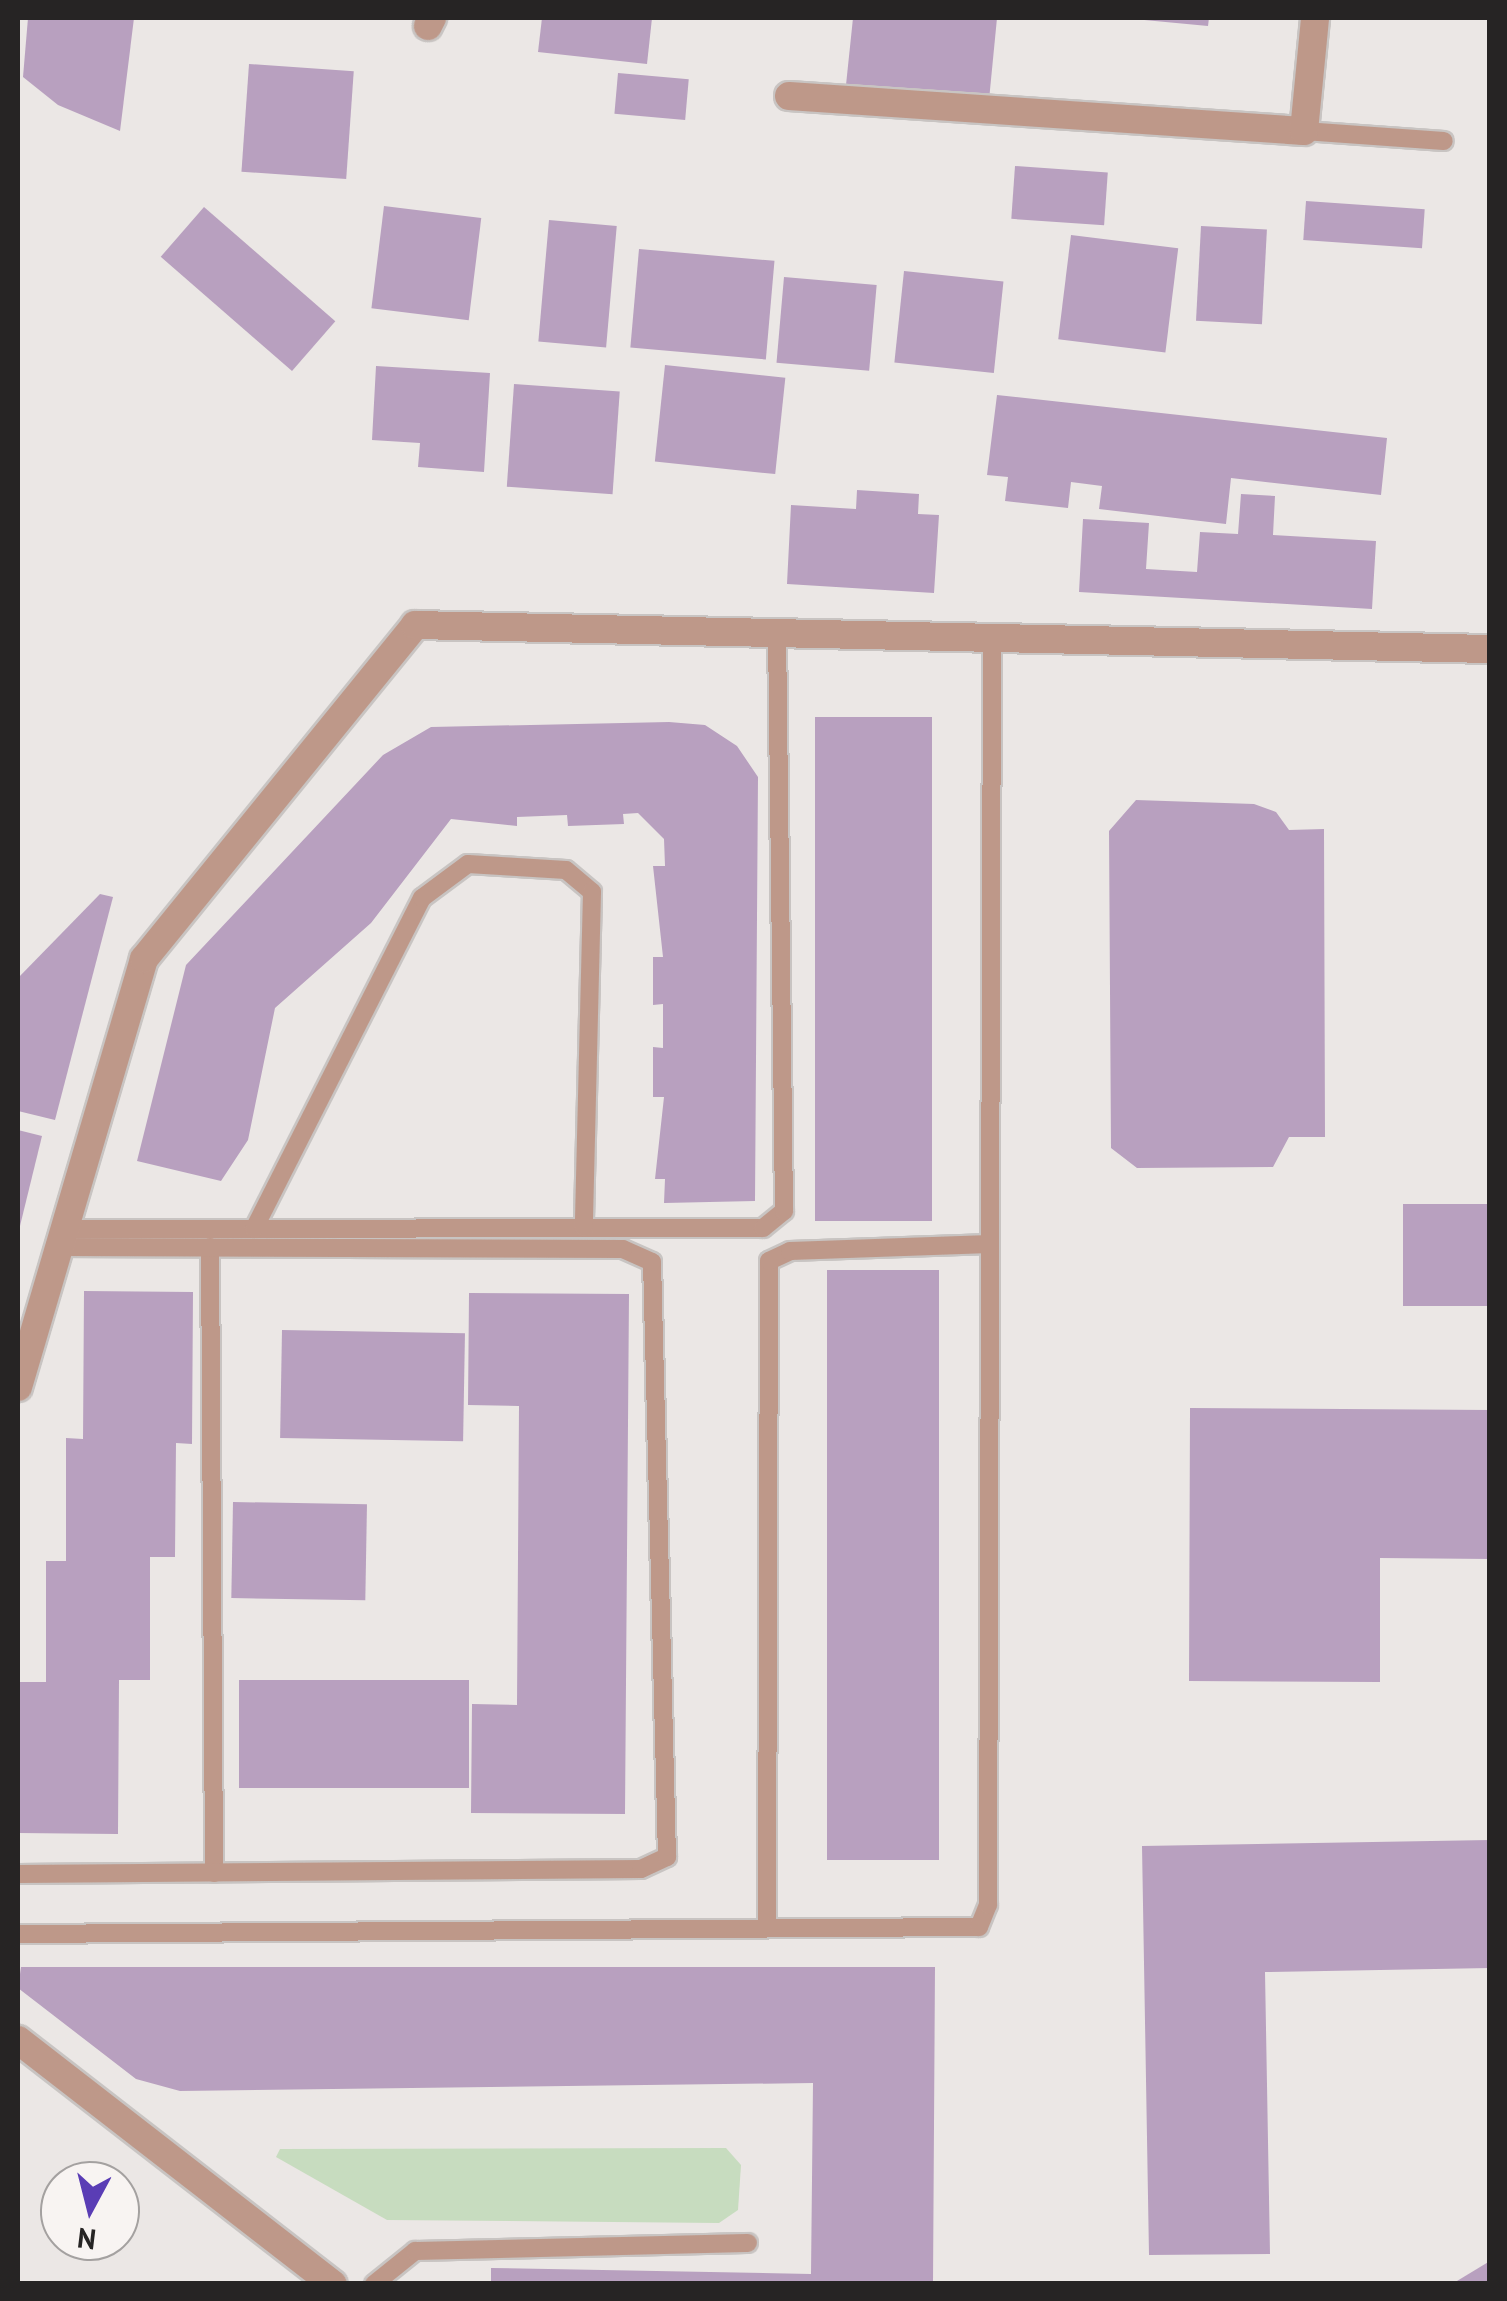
<!DOCTYPE html>
<style>
body{margin:0}
#map{position:relative;width:1507px;height:2301px;overflow:hidden;background:#ebe7e5;font-family:"PT Sans",sans-serif}
div>[style]{position:absolute}
[style*='--x']{left:calc(var(--x)*1px);top:calc(var(--y)*1px);width:calc(var(--w)*1px);rotate:calc(var(--a)*1deg)}
.green>*{inset:0;background:#c7dcbf}
.building>*{inset:0;background:#b8a0bf;transform-origin:0 0}
.roads{filter:drop-shadow(2px 0 #c8c4c2) drop-shadow(-2px 0 #c8c4c2) drop-shadow(0 2px #c8c4c2) drop-shadow(0 -2px #c8c4c2)}
.service>*{height:18px;margin:-9px;padding:0 9px;transform-origin:9px;border-radius:9px;background:#be9889}
.minor>*{height:28px;margin:-14px;padding:0 14px;transform-origin:14px;border-radius:14px;background:#be9889}
span{translate:-50% -50%;white-space:nowrap;text-align:center;line-height:1.15;-webkit-text-stroke:8px #f8f4f2;paint-order:stroke}
.frame{position:absolute;inset:0;border:20px solid #262424;pointer-events:none}
.north{position:absolute;left:40px;top:2161px;width:100px;height:100px;box-sizing:border-box;background:#f8f4f2;border:2px solid #a4a1a0;border-radius:50%;rotate:187deg;font-size:28px;font-weight:700;line-height:40px;text-align:center;color:#262424}
.north::after{content:'';display:block;margin:auto;width:35px;height:45px;background:#5a3db5;clip-path:polygon(50% 0,100% 100%,50% 72%,0 100%)}
</style>
<div id="map">
<div class="green">
<div style="clip-path:polygon(726px 2148px,741px 2165px,738px 2210px,719px 2223px,387px 2220px,276px 2157px,280px 2149px)"></div>
</div>
<div class="building">
<div style="clip-path:polygon(28px 18px,134px 18px,120px 131px,58px 105px,23px 77px)"></div>
<div style="clip-path:polygon(542px 18px,652px 18px,647px 64px,538px 52px)"></div>
<div style="clip-path:polygon(853px 18px,997px 18px,989px 100px,846px 85px)"></div>
<div style="clip-path:polygon(1123px 18px,1209px 18px,1208px 26px)"></div>
<div style="left:249px;top:64px;width:105px;height:108px;rotate:4deg"></div>
<div style="left:618px;top:73px;width:71px;height:41px;rotate:5deg"></div>
<div style="left:1015px;top:166px;width:93px;height:53px;rotate:4deg"></div>
<div style="left:1306px;top:201px;width:119px;height:39px;rotate:4deg"></div>
<div style="left:384px;top:206px;width:98px;height:103px;rotate:7deg"></div>
<div style="left:204px;top:207px;width:174px;height:66px;rotate:41deg"></div>
<div style="left:549px;top:220px;width:68px;height:122px;rotate:5deg"></div>
<div style="left:1201px;top:226px;width:66px;height:95px;rotate:3deg"></div>
<div style="left:1071px;top:235px;width:108px;height:105px;rotate:7deg"></div>
<div style="left:639px;top:249px;width:136px;height:99px;rotate:5deg"></div>
<div style="left:904px;top:271px;width:100px;height:92px;rotate:6deg"></div>
<div style="left:784px;top:277px;width:93px;height:86px;rotate:5deg"></div>
<div style="left:665px;top:365px;width:121px;height:97px;rotate:6deg"></div>
<div style="clip-path:polygon(376px 366px,490px 373px,484px 472px,418px 467px,420px 443px,372px 440px)"></div>
<div style="left:514px;top:384px;width:106px;height:103px;rotate:4deg"></div>
<div style="clip-path:polygon(997px 395px,1387px 438px,1381px 495px,1231px 478px,1226px 524px,1099px 509px,1102px 486px,1071px 482px,1068px 508px,1005px 501px,1008px 477px,987px 475px)"></div>
<div style="clip-path:polygon(857px 490px,919px 494px,918px 514px,939px 515px,934px 593px,787px 584px,791px 505px,856px 509px)"></div>
<div style="clip-path:polygon(1241px 494px,1275px 496px,1273px 535px,1376px 541px,1372px 609px,1079px 592px,1083px 519px,1149px 523px,1146px 569px,1197px 572px,1200px 532px,1238px 534px)"></div>
<div style="left:815px;top:717px;width:117px;height:504px"></div>
<div style="clip-path:polygon(669px 722px,705px 725px,737px 746px,758px 777px,755px 1201px,664px 1203px,665px 1179px,655px 1179px,664px 1097px,653px 1097px,653px 1047px,663px 1048px,663px 1004px,653px 1005px,653px 957px,663px 957px,653px 866px,665px 866px,664px 839px,638px 813px,623px 814px,624px 824px,568px 826px,567px 815px,517px 817px,517px 826px,451px 819px,371px 923px,275px 1008px,248px 1140px,221px 1181px,137px 1161px,186px 965px,383px 755px,431px 727px)"></div>
<div style="clip-path:polygon(1136px 800px,1254px 804px,1276px 812px,1289px 830px,1324px 829px,1325px 1137px,1289px 1137px,1273px 1167px,1137px 1168px,1111px 1148px,1109px 831px)"></div>
<div style="clip-path:polygon(100px 894px,113px 897px,55px 1120px,18px 1111px,18px 978px)"></div>
<div style="clip-path:polygon(18px 1130px,42px 1136px,19px 1230px,18px 1230px)"></div>
<div style="left:1403px;top:1204px;width:87px;height:102px"></div>
<div style="left:827px;top:1270px;width:112px;height:590px"></div>
<div style="clip-path:polygon(84px 1291px,193px 1292px,192px 1444px,176px 1443px,175px 1557px,150px 1557px,150px 1680px,119px 1680px,118px 1834px,18px 1833px,18px 1682px,46px 1682px,46px 1561px,66px 1561px,66px 1438px,83px 1439px)"></div>
<div style="clip-path:polygon(469px 1293px,629px 1294px,625px 1814px,471px 1813px,472px 1704px,517px 1705px,519px 1406px,468px 1405px)"></div>
<div style="left:282px;top:1330px;width:183px;height:108px;rotate:1deg"></div>
<div style="clip-path:polygon(1190px 1408px,1490px 1410px,1490px 1559px,1380px 1558px,1380px 1682px,1189px 1681px)"></div>
<div style="left:233px;top:1502px;width:134px;height:96px;rotate:1deg"></div>
<div style="left:239px;top:1680px;width:230px;height:108px"></div>
<div style="clip-path:polygon(1490px 1840px,1490px 1968px,1265px 1972px,1270px 2254px,1149px 2255px,1142px 1846px)"></div>
<div style="clip-path:polygon(21px 1967px,935px 1967px,933px 2284px,491px 2284px,491px 2268px,811px 2274px,813px 2083px,180px 2091px,136px 2079px,18px 1988px)"></div>
<div style="clip-path:polygon(1490px 2261px,1490px 2284px,1452px 2284px)"></div>
</div>
<div class="roads">
<div class="service">
<div style="--x:1304;--y:131;--w:140;--a:4.1"></div>
<div style="--x:62;--y:1229;--w:701;--a:-0.08"></div>
<div style="--x:763;--y:1228;--w:27;--a:-39"></div>
<div style="--x:784;--y:1211;--w:580;--a:-90.69"></div>
<div style="--x:254;--y:1229;--w:371;--a:-63.1"></div>
<div style="--x:422;--y:898;--w:57;--a:-36.5"></div>
<div style="--x:468;--y:864;--w:98;--a:3.5"></div>
<div style="--x:566;--y:870;--w:34;--a:40"></div>
<div style="--x:592;--y:892;--w:336;--a:91.4"></div>
<div style="--x:210;--y:1247;--w:626;--a:89.63"></div>
<div style="--x:18;--y:1874;--w:623;--a:-0.46"></div>
<div style="--x:641;--y:1869;--w:29;--a:-25"></div>
<div style="--x:667;--y:1857;--w:595;--a:-91.44"></div>
<div style="--x:652;--y:1262;--w:32;--a:-156"></div>
<div style="--x:623;--y:1249;--w:565;--a:-179.8"></div>
<div style="--x:767;--y:1926;--w:665;--a:-89.83"></div>
<div style="--x:769;--y:1261;--w:23;--a:-25"></div>
<div style="--x:790;--y:1251;--w:200;--a:-2"></div>
<div style="--x:18;--y:1934;--w:961;--a:-0.42"></div>
<div style="--x:979;--y:1927;--w:24;--a:-68"></div>
<div style="--x:988;--y:1905;--w:1271;--a:-89.82"></div>
<div style="--x:374;--y:2284;--w:53;--a:-38.8"></div>
<div style="--x:415;--y:2251;--w:333;--a:-1.4"></div>
</div>
<div class="minor">
<div style="--x:428;--y:26;--w:9;--a:-63"></div>
<div style="--x:789;--y:96;--w:516;--a:3.89"></div>
<div style="--x:1304;--y:131;--w:114;--a:-84.4"></div>
<div style="--x:18;--y:1387;--w:446;--a:-73.6"></div>
<div style="--x:144;--y:959;--w:430;--a:-50.9"></div>
<div style="--x:415;--y:625;--w:1075;--a:1.28"></div>
<div style="--x:18;--y:2040;--w:398;--a:37.8"></div>
</div>
</div>
<div class="frame"></div>
<div class="north">N</div>
</div>
